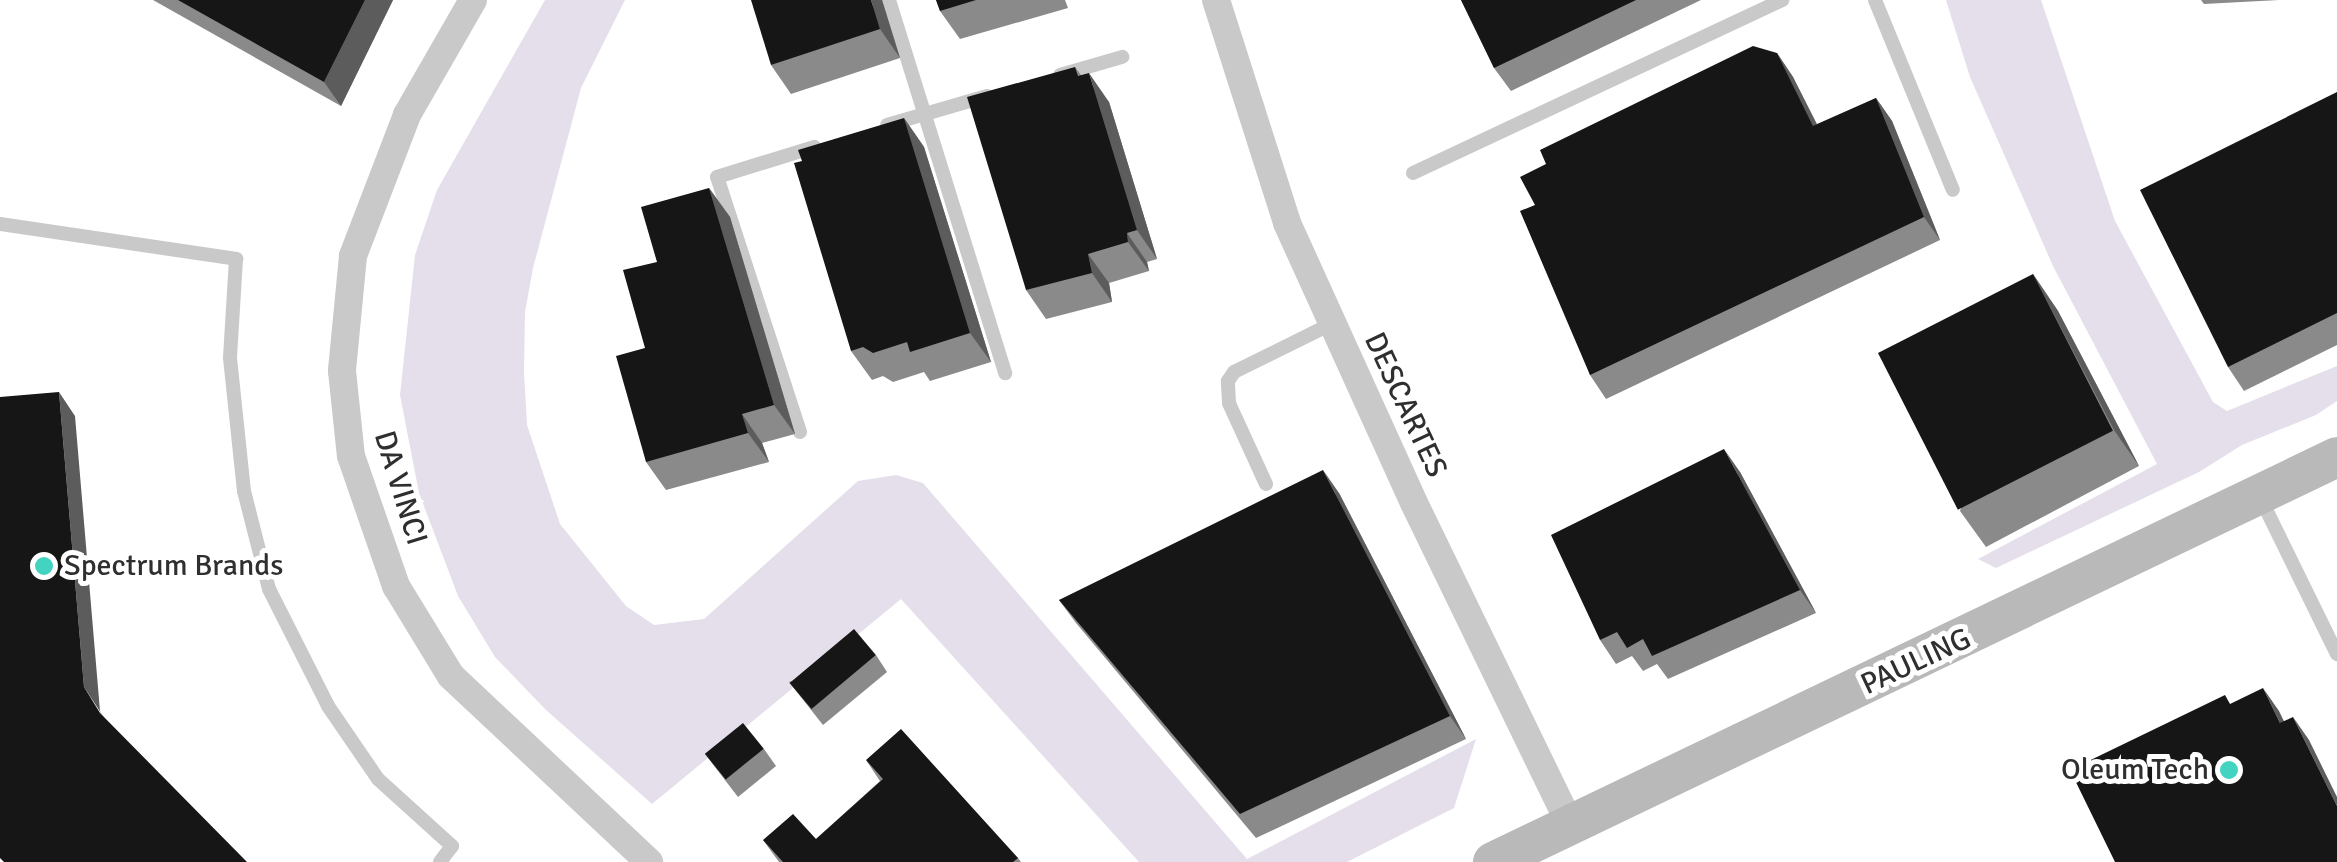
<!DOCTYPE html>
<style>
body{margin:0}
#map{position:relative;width:2337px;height:862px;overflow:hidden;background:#fff;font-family:Signika,sans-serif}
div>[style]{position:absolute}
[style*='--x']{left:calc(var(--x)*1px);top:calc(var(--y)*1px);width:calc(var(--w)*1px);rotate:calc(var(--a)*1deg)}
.green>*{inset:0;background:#e4dfeb}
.lane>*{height:14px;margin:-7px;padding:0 7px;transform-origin:7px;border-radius:7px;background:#c9c9c9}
.street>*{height:28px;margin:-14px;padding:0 14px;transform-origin:14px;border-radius:14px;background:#c9c9c9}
.secondary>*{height:40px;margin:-20px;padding:0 20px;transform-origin:20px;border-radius:20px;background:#b9b9b9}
.wall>*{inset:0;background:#8a8a8a}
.shaded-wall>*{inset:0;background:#5c5c5c}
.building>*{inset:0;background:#161616;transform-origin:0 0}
.dots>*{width:28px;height:28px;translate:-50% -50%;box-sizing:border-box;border:5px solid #fff;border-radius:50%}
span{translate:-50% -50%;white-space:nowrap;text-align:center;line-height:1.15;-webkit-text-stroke:10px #fff;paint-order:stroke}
.street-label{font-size:30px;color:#2f2f2f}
.poi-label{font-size:30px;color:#2f2f2f}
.left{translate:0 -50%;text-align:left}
.right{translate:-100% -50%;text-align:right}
</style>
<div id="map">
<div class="green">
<div style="clip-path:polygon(545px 0,625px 0,581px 88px,533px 268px,525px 312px,524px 372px,527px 425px,560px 524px,626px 606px,654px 625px,704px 619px,858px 481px,896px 475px,923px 483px,1247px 859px,1476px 739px,1454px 808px,1347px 862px,1139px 862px,901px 599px,652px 804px,546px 710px,495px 657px,458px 596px,419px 493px,400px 395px,415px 255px,437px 190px)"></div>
<div style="clip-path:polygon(1946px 0,2041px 0,2115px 221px,2213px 402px,2227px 411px,2337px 366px,2337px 401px,2316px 415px,2242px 445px,2199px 472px,1996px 568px,1978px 559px,2157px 464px,2053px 266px,1970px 77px)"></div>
</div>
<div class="lane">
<div style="--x:889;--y:0;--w:391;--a:72.7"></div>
<div style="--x:1875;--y:0;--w:205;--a:67.7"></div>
<div style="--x:1060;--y:75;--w:65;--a:-16.2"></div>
<div style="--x:887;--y:125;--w:104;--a:-16.2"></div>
<div style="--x:1413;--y:173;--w:408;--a:-25.1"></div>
<div style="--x:0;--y:224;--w:239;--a:8.4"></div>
<div style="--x:236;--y:259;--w:99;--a:93.5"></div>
<div style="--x:230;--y:358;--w:134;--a:84"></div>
<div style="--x:244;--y:491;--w:101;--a:75.7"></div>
<div style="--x:269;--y:589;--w:131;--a:63.2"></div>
<div style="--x:328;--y:706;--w:88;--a:55.6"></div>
<div style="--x:378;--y:779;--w:100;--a:42.2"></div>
<div style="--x:452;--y:846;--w:20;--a:127"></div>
<div style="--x:800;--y:432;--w:268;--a:-108"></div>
<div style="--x:717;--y:177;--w:102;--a:-17.2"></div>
<div style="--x:1266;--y:484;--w:89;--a:-114.6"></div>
<div style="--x:1229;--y:403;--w:22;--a:-93"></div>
<div style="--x:1228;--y:381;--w:11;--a:-56"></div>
<div style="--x:1234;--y:372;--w:108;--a:-26.3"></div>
<div style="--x:2260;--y:497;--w:175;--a:63.9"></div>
</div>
<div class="street">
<div style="--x:473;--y:0;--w:133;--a:119.9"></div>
<div style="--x:407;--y:115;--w:151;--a:111"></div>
<div style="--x:353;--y:256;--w:116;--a:95.5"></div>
<div style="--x:342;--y:371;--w:85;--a:84"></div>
<div style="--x:351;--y:456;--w:138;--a:70.9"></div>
<div style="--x:396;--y:586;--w:105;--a:58.6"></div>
<div style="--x:451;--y:676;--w:272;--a:43.2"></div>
<div style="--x:1216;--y:0;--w:234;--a:72.3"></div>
<div style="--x:1287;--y:223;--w:307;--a:65.6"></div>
<div style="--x:1414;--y:503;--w:357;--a:64.1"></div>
</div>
<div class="secondary">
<div style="--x:1493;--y:862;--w:936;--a:-25.63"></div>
</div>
<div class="wall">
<div style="clip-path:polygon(153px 0,393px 0,341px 106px)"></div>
<div style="clip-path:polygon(882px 0,900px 58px,791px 94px,771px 65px)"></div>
<div style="clip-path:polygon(936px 0,1065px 0,1068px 8px,960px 39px,940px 11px)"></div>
<div style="clip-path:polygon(1461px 0,1701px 0,1511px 91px,1494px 68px)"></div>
<div style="clip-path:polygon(2201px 0,2279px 0,2204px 4px)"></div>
<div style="clip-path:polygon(1777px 53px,1793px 77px,1817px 124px,1876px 98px,1892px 121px,1940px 240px,1606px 399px,1590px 375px,1535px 205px,1546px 164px)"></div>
<div style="clip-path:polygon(1075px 67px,1081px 75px,1109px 102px,1157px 259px,1147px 262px,1149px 271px,1109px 283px,1112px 302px,1046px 319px,1026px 290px)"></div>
<div style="clip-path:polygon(2337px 92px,2337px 345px,2244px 391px,2228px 367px)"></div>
<div style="clip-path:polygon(904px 118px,924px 147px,991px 362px,930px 381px,924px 372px,893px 382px,883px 376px,872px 380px,851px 351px)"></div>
<div style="clip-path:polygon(709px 188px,730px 217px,795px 434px,762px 443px,769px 462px,666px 490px,646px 462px,657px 262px)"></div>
<div style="clip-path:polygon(2033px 274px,2058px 311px,2139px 466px,1986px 547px,1960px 511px)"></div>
<div style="clip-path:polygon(1740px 472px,1816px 613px,1668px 679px,1657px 664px,1643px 671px,1632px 656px,1616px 664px,1600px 640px)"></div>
<div style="clip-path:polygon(1339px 493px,1466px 739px,1256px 838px,1076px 623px,1059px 600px)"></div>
<div style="clip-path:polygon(876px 655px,887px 672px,823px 725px,789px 682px)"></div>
<div style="clip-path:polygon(764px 749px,776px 766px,738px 797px,705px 754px)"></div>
<div style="clip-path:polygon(866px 760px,1018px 858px,1021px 862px,779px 862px,763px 840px,816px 839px,880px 781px)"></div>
</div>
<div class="shaded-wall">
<div style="clip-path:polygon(365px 0,393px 0,341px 106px,324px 82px)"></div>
<div style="clip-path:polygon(871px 0,882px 0,900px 58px,880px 29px)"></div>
<div style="clip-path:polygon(1777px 53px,1793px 77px,1829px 149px,1813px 126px)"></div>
<div style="clip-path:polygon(1089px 73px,1109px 102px,1157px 259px,1137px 230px)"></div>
<div style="clip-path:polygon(1876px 98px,1892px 121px,1940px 240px,1924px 217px)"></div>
<div style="clip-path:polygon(904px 118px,924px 147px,991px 362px,970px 333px)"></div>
<div style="clip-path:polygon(709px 188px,730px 217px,795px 434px,774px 405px)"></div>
<div style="clip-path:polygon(1127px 233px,1147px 262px,1149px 271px,1128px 242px)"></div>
<div style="clip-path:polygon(1088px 254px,1109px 283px,1112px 302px,1092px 273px)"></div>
<div style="clip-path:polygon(2033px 274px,2058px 311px,2139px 466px,2114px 430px)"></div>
<div style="clip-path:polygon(59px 392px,75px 416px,100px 711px,116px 736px,84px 687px)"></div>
<div style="clip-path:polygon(742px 414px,762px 443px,769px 462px,748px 433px)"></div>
<div style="clip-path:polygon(1724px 449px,1740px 472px,1816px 613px,1800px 590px)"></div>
<div style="clip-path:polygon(1323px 470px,1339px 493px,1466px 739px,1450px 716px)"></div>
<div style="clip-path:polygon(2263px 688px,2279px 711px,2296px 746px,2280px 723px)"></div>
<div style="clip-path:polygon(2293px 717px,2309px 740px,2337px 797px,2337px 806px)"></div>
</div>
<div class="building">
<div style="clip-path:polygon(178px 0,365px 0,324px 82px)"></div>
<div style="clip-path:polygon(751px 0,871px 0,880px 29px,771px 65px)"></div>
<div style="clip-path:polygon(936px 0,976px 0,940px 11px)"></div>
<div style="clip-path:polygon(1461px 0,1636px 0,1494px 68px)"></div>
<div style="clip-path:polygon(1753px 46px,1777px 53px,1813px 126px,1876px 98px,1924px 217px,1590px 375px,1520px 211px,1535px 205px,1520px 177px,1546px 164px,1540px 150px)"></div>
<div style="clip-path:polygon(1075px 67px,1078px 76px,1089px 73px,1137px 230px,1127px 233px,1128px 242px,1088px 254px,1092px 273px,1026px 290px,967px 97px)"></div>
<div style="clip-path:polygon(2337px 92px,2337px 313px,2228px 367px,2140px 190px)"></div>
<div style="clip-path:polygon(904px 118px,970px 333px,910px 352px,907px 342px,873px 353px,863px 347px,851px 351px,794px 163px,802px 161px,798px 150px)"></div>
<div style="clip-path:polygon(709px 188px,774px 405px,742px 414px,748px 433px,646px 462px,616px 356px,645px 348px,623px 270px,657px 262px,641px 207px)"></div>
<div style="left:2033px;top:274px;width:176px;height:174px;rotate:63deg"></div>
<div style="clip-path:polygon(59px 392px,84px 687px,100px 713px,247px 862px,4px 862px,0 858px,0 397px)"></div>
<div style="clip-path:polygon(1724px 449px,1800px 590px,1652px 656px,1643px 639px,1627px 648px,1617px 632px,1600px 640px,1551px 535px)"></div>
<div style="clip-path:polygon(1323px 470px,1450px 716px,1240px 814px,1059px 600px)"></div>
<div style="left:854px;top:629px;width:34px;height:84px;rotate:50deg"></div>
<div style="clip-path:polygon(2263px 688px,2280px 723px,2293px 717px,2337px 806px,2337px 862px,2115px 862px,2070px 770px,2225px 695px,2230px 704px)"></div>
<div style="left:743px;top:723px;width:33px;height:49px;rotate:51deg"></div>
<div style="clip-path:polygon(901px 729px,1018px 858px,1013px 862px,783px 862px,763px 840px,793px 814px,816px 839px,883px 779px,866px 760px)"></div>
</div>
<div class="dots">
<div style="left:44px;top:566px;background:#43d4c1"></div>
<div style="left:2229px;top:770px;background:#43d4c1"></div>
</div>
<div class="street-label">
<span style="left:1405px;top:405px;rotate:65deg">DESCARTES</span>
<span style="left:400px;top:488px;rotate:73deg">DA VINCI</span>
<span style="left:1916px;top:662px;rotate:-25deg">PAULING</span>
</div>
<div class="poi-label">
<span class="left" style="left:64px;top:566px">Spectrum Brands</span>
<span class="right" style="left:2209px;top:770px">Oleum Tech</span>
</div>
</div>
